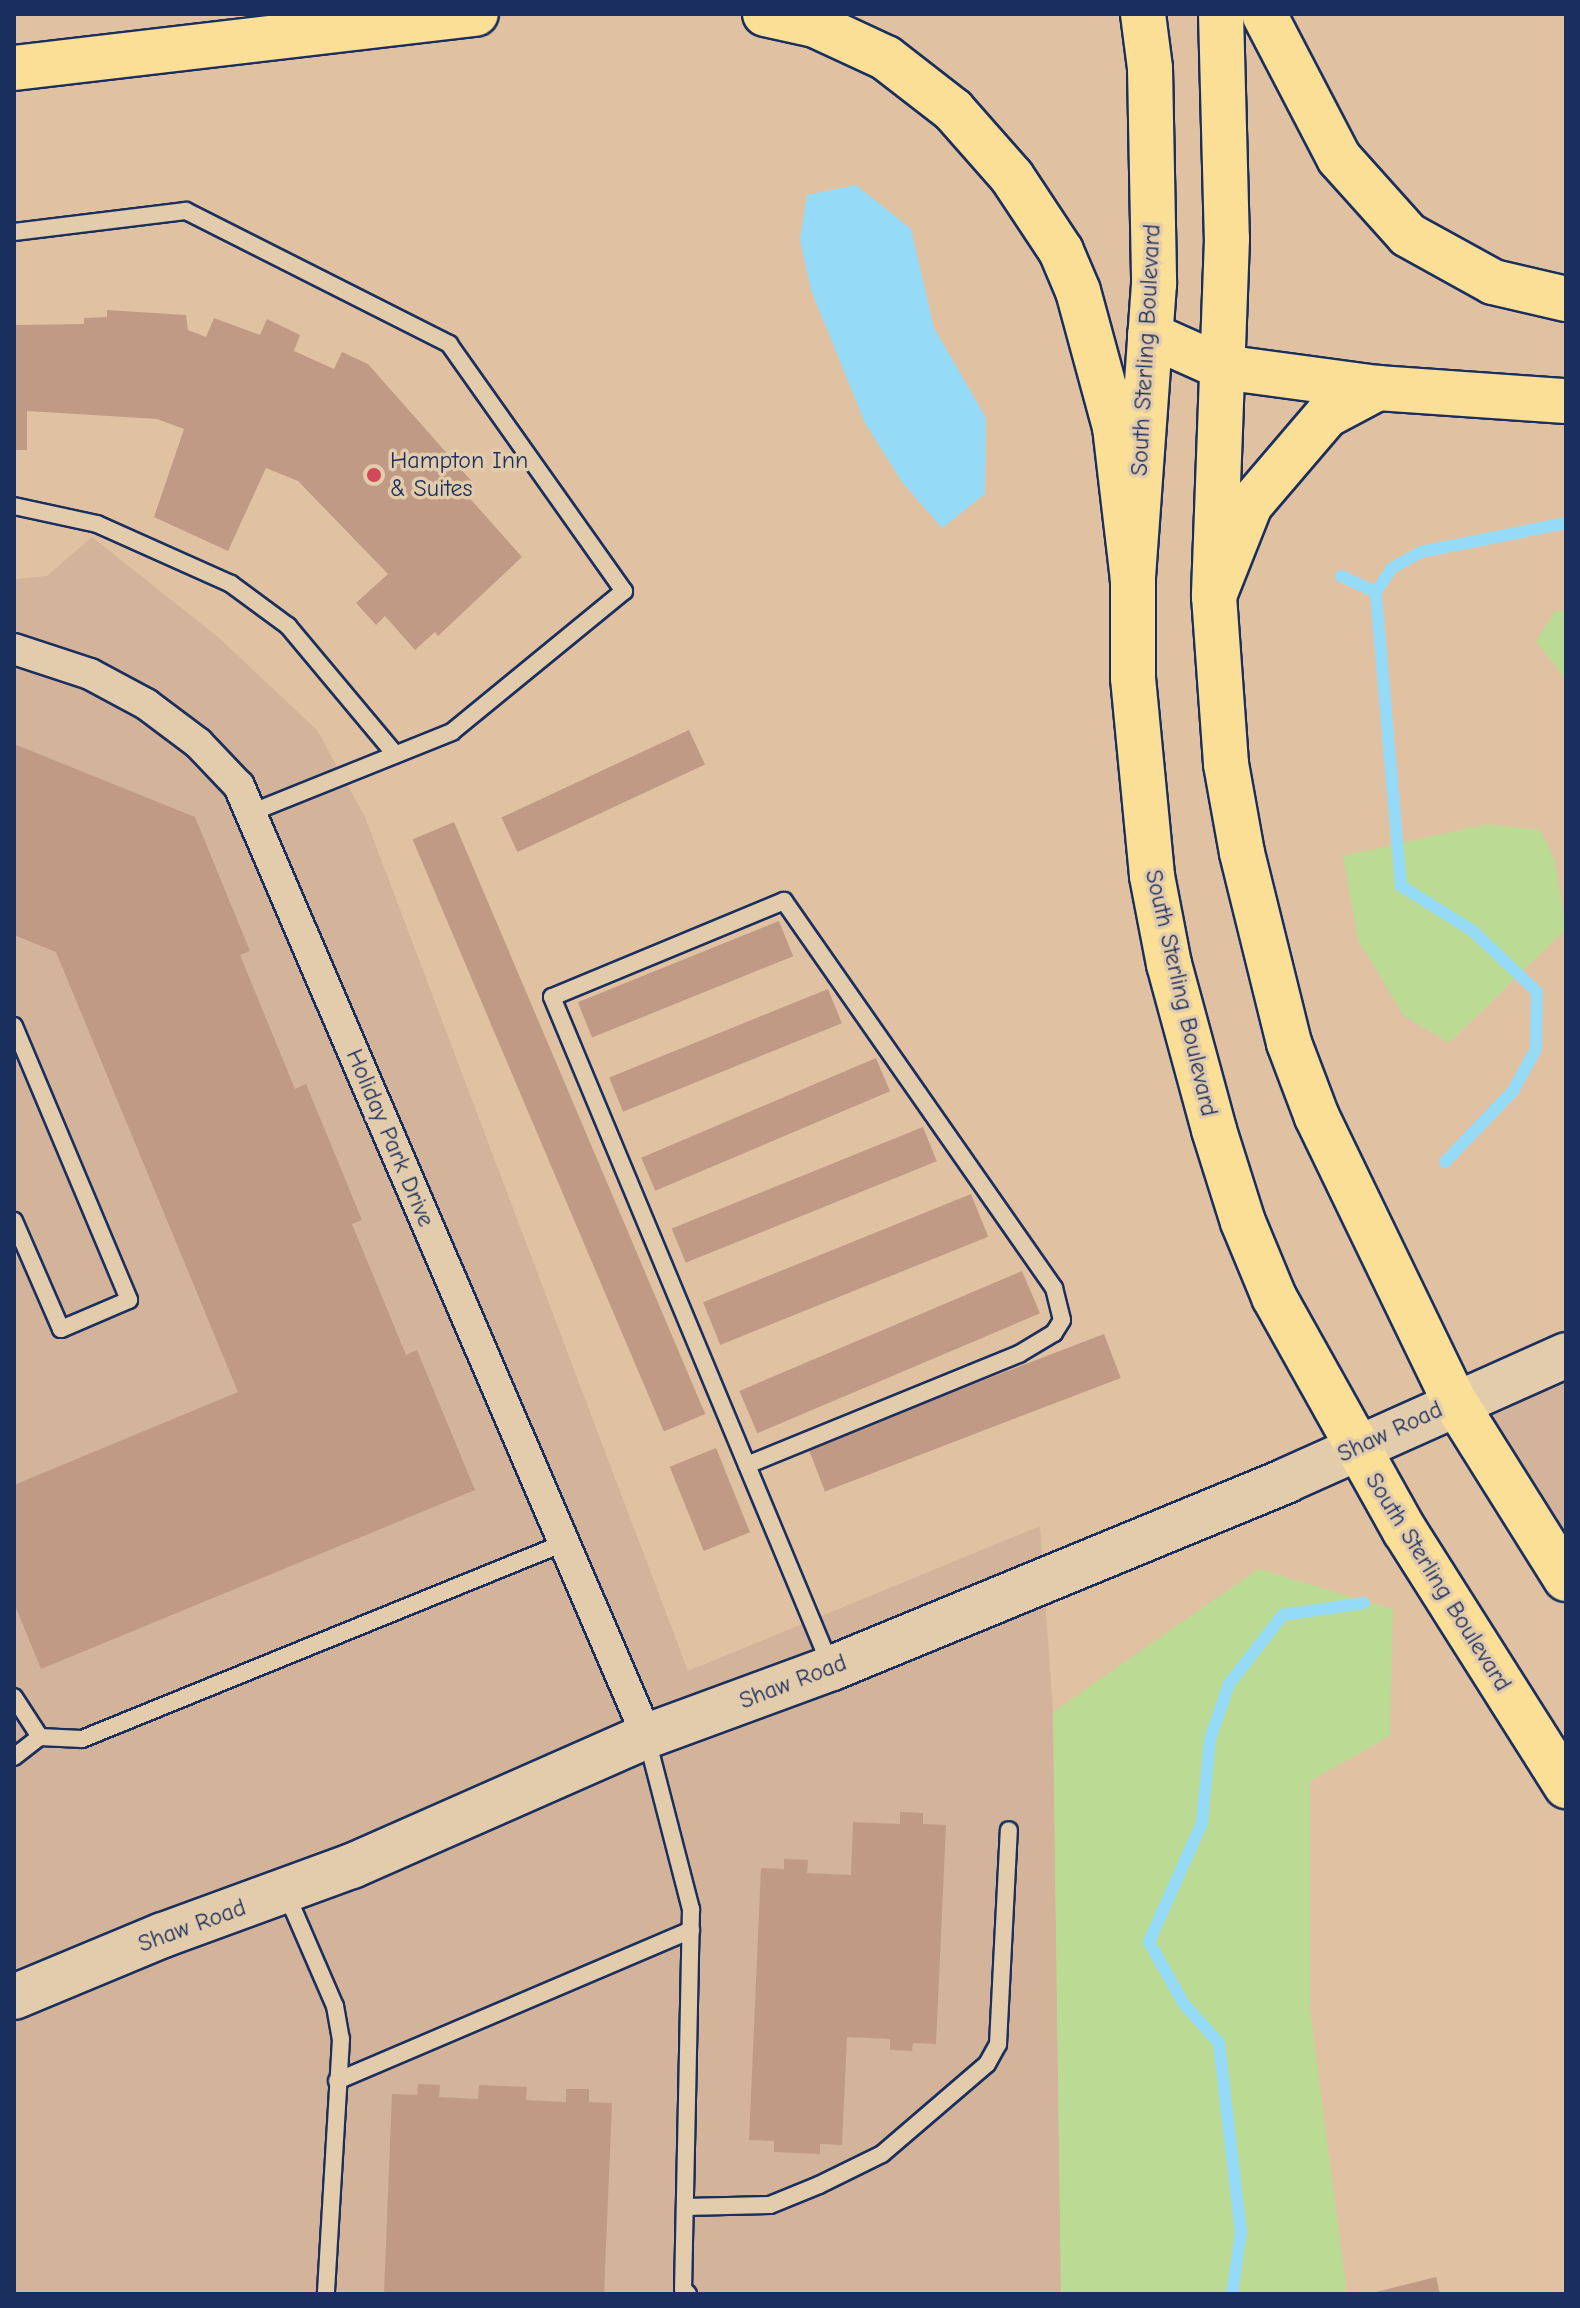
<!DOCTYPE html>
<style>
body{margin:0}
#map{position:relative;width:1580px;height:2308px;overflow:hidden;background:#e0c2a3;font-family:"Comic Neue",sans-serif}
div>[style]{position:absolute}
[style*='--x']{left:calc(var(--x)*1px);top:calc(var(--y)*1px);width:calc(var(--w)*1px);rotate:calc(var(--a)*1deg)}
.built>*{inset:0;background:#d3b399}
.green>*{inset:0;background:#bbda93}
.water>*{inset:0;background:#95dbf7}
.stream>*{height:12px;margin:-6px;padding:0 6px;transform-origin:6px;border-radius:6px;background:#95dbf7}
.building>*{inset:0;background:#c19a86;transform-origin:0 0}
.roads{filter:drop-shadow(2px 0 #1b2f5e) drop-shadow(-2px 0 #1b2f5e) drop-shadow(0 2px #1b2f5e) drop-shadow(0 -2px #1b2f5e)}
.lane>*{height:16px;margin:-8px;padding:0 8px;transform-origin:8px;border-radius:8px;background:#e2ccac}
.street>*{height:30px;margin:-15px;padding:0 15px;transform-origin:15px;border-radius:15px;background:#e2ccac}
.secondary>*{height:44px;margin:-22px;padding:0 22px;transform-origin:22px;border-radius:22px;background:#e2ccac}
.primary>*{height:44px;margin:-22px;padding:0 22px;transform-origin:22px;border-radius:22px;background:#fbdf96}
.highway>*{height:44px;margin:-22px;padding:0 22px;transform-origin:22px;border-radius:22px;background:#fbdf96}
.dots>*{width:22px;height:22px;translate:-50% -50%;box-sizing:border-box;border:4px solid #e2ccac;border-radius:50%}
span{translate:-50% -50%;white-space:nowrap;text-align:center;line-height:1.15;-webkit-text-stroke:7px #e2ccac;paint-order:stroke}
.street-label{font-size:24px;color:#1b2f5e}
.poi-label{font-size:24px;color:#1b2f5e}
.left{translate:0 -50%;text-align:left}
.frame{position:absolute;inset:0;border:16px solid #1b2f5e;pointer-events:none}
</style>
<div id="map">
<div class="built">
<div style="clip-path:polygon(92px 537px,218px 637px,317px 730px,365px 817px,688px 1671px,1040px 1526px,1053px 1712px,1061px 2294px,14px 2294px,14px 579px,47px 576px)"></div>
<div style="clip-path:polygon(1566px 1355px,1566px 1579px,1455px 1402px)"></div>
</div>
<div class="green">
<div style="clip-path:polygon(1566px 610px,1566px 680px,1536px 641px,1555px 611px)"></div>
<div style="clip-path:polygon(1487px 824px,1540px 830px,1555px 860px,1566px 929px,1449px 1043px,1404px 1016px,1358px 940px,1343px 856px)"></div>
<div style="clip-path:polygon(1258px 1569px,1393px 1609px,1390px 1736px,1310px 1781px,1310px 2008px,1347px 2294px,1061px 2294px,1053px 1712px)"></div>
</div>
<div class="water">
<div style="clip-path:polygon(856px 185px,911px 229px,934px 328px,986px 418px,985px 494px,942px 528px,902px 482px,865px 423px,811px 290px,800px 239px,807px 195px)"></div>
</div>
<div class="stream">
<div style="--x:1341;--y:576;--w:38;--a:25"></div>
<div style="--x:1445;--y:1162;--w:98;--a:-46.2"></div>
<div style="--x:1513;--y:1091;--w:48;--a:-61.3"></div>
<div style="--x:1536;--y:1049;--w:57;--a:-89"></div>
<div style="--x:1537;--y:992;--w:88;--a:-136.4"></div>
<div style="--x:1473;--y:931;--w:85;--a:-148"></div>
<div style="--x:1401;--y:886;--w:295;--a:-94.9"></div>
<div style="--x:1376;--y:592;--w:29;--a:-56"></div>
<div style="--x:1392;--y:568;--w:33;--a:-29"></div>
<div style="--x:1421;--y:552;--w:148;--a:-11.3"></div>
<div style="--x:1232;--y:2294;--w:62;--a:-81.6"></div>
<div style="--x:1241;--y:2233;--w:191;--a:-96.6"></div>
<div style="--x:1219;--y:2043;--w:52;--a:-131.9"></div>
<div style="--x:1184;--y:2004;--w:71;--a:-119.4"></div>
<div style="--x:1149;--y:1942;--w:130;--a:-66"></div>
<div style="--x:1202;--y:1823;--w:84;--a:-84.6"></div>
<div style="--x:1210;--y:1739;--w:58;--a:-70.9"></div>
<div style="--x:1229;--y:1684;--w:88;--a:-52"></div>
<div style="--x:1283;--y:1615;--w:82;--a:-8.4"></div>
</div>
<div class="building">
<div style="clip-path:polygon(107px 310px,186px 315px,188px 330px,206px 337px,214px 318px,260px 335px,267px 319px,300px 335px,294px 351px,334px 369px,342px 352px,368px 364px,475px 485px,466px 494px,522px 557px,438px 636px,435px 632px,415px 650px,385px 616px,376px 625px,356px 603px,388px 574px,298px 481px,266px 468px,228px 551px,154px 517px,184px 429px,157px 419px,27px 411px,27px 450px,14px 450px,14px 325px,84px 324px,84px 318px,107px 317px)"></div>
<div style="left:689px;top:730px;width:38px;height:207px;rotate:65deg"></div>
<div style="clip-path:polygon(14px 744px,195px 817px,250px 951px,240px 955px,295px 1089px,306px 1084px,362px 1220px,352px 1224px,406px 1355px,417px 1350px,475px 1490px,41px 1669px,14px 1603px,14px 1485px,238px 1392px,56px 952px,14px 935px)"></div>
<div style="left:454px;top:822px;width:643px;height:45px;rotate:67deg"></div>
<div style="left:779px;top:921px;width:38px;height:217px;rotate:68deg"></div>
<div style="left:828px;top:989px;width:37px;height:236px;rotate:68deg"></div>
<div style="left:876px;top:1058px;width:36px;height:255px;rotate:67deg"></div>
<div style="left:923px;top:1127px;width:37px;height:271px;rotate:68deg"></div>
<div style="left:971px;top:1194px;width:46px;height:289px;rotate:68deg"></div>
<div style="left:1022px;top:1271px;width:46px;height:307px;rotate:67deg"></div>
<div style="left:1104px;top:1334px;width:47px;height:317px;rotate:69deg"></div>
<div style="left:716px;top:1448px;width:91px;height:50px;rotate:68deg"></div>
<div style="clip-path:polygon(900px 1812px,923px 1813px,923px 1824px,946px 1825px,936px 2044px,913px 2043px,912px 2051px,890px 2050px,890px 2039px,847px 2037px,842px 2145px,820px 2144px,820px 2154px,774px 2152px,774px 2141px,749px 2140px,761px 1868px,784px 1869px,784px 1859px,808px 1860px,807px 1873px,851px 1875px,853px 1822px,900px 1824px)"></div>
<div style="clip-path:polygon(418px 2084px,440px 2085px,439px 2097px,478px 2099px,479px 2085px,527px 2087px,526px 2100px,566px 2102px,566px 2089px,589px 2089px,589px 2102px,612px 2103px,604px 2294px,384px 2294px,392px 2094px,417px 2095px)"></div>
<div style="clip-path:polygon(1436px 2277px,1440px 2294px,1372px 2294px,1372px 2293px)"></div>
</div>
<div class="roads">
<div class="lane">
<div style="--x:14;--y:232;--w:173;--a:-7"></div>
<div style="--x:186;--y:211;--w:295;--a:26.8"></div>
<div style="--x:449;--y:344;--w:303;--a:54.7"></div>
<div style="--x:624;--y:591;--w:222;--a:140.7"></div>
<div style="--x:452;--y:732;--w:217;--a:158.1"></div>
<div style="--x:14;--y:506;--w:85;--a:12.2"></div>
<div style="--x:97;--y:524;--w:147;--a:24.1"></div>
<div style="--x:231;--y:584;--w:71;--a:36.4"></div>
<div style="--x:288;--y:626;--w:167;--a:50.1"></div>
<div style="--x:14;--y:1026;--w:297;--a:67.2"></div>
<div style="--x:129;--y:1300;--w:74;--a:156.9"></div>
<div style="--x:61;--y:1329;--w:118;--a:-113.5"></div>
<div style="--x:747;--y:1465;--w:294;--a:-22.2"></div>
<div style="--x:1019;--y:1354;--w:41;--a:-31"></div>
<div style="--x:1054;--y:1333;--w:15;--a:-58"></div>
<div style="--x:1062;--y:1320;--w:33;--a:-104"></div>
<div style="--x:1054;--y:1288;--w:472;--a:-124.9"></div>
<div style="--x:784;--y:901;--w:251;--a:157.5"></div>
<div style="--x:552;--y:997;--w:726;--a:67.39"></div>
<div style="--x:14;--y:1697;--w:48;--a:57"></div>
<div style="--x:647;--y:1739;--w:176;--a:75.5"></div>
<div style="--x:691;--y:1909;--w:380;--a:91.2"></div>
<div style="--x:683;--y:2289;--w:7;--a:45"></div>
<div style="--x:14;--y:1757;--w:33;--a:-38"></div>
<div style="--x:40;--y:1737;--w:42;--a:2.7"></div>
<div style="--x:82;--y:1739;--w:520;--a:-22.13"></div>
<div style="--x:286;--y:1893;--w:123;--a:66.6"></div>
<div style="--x:335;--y:2006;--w:34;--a:80"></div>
<div style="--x:341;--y:2039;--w:255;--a:93.4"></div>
<div style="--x:337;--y:2081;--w:385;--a:-23.1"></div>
<div style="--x:685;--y:2207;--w:85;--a:-1.3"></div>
<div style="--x:770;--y:2205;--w:53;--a:-22.2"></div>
<div style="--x:819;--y:2185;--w:70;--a:-26.2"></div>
<div style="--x:882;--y:2154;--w:138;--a:-40.6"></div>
<div style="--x:987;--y:2064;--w:23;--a:-61"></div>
<div style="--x:998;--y:2044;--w:214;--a:-87.1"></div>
</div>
<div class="street">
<div style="--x:14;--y:649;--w:80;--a:18.2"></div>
<div style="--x:90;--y:674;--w:64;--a:28.2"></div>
<div style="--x:146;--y:704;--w:65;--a:36.9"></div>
<div style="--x:198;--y:743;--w:59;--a:46.4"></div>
<div style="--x:239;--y:786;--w:1034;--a:66.76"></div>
</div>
<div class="secondary">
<div style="--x:14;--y:1997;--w:161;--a:-22.6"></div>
<div style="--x:163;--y:1935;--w:201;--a:-20.1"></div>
<div style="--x:352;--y:1866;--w:322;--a:-23.8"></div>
<div style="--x:647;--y:1736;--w:197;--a:-20.2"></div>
<div style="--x:832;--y:1668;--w:492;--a:-22.4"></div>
<div style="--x:1287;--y:1480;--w:306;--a:-24.1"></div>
</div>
<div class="primary">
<div style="--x:1143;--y:14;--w:54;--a:82.6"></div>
<div style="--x:1150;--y:68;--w:216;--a:88.9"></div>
<div style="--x:1154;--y:284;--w:297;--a:94.1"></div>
<div style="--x:1133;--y:580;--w:98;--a:90"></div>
<div style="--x:1133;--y:678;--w:199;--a:84.5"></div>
<div style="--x:1152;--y:876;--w:90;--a:79.1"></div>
<div style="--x:1169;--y:964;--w:172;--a:74.8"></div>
<div style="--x:1214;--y:1130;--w:96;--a:72.5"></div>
<div style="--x:1243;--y:1222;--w:81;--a:67.5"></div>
<div style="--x:1274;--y:1297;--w:268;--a:60.8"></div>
<div style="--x:1405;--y:1531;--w:302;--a:57.7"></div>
<div style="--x:1221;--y:14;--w:225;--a:88.5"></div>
<div style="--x:1227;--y:239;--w:357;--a:92.1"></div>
<div style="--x:1214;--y:596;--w:168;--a:85.9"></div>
<div style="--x:1226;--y:764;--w:90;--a:79.8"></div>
<div style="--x:1242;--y:853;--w:196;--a:76.1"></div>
<div style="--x:1289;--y:1043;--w:79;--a:69.3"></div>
<div style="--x:1317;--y:1117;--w:317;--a:64.2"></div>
<div style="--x:1455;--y:1402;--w:209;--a:57.9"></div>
</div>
<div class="highway">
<div style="--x:765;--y:14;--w:51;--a:12.4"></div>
<div style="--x:815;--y:25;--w:78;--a:24.9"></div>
<div style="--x:886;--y:58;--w:85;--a:37.8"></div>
<div style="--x:953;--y:110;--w:89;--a:48.6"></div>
<div style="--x:1012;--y:177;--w:89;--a:56.5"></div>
<div style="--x:1061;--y:251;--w:43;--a:67"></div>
<div style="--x:1078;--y:291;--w:141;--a:74.8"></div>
<div style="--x:1115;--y:427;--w:154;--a:83.3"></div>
<div style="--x:1264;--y:14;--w:162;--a:62.5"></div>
<div style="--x:1339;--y:158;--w:103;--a:48.1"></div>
<div style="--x:1408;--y:235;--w:97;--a:28.9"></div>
<div style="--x:1493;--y:282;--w:75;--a:13.1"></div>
<div style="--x:14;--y:68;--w:465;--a:-6.7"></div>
<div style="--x:1150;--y:335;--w:79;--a:24"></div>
<div style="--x:1222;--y:367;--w:157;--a:7.7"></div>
<div style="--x:1378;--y:388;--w:188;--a:4"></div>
<div style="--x:1214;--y:596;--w:98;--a:-68.4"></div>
<div style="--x:1250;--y:505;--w:118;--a:-49.5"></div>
<div style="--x:1327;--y:415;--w:58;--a:-27.9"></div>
</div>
</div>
<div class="dots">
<div style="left:374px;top:475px;background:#d1495b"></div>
</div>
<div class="street-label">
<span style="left:1146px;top:350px;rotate:-87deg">South Sterling Boulevard</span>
<span style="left:1181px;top:993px;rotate:77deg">South Sterling Boulevard</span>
<span style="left:390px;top:1138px;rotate:67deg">Holiday Park Drive</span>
<span style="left:1390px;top:1432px;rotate:-25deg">Shaw Road</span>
<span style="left:1438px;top:1582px;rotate:58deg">South Sterling Boulevard</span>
<span style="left:793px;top:1682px;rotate:-21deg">Shaw Road</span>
<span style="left:192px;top:1926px;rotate:-20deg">Shaw Road</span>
</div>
<div class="poi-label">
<span class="left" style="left:390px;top:475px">Hampton Inn<br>&amp; Suites</span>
</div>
<div class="frame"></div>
</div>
